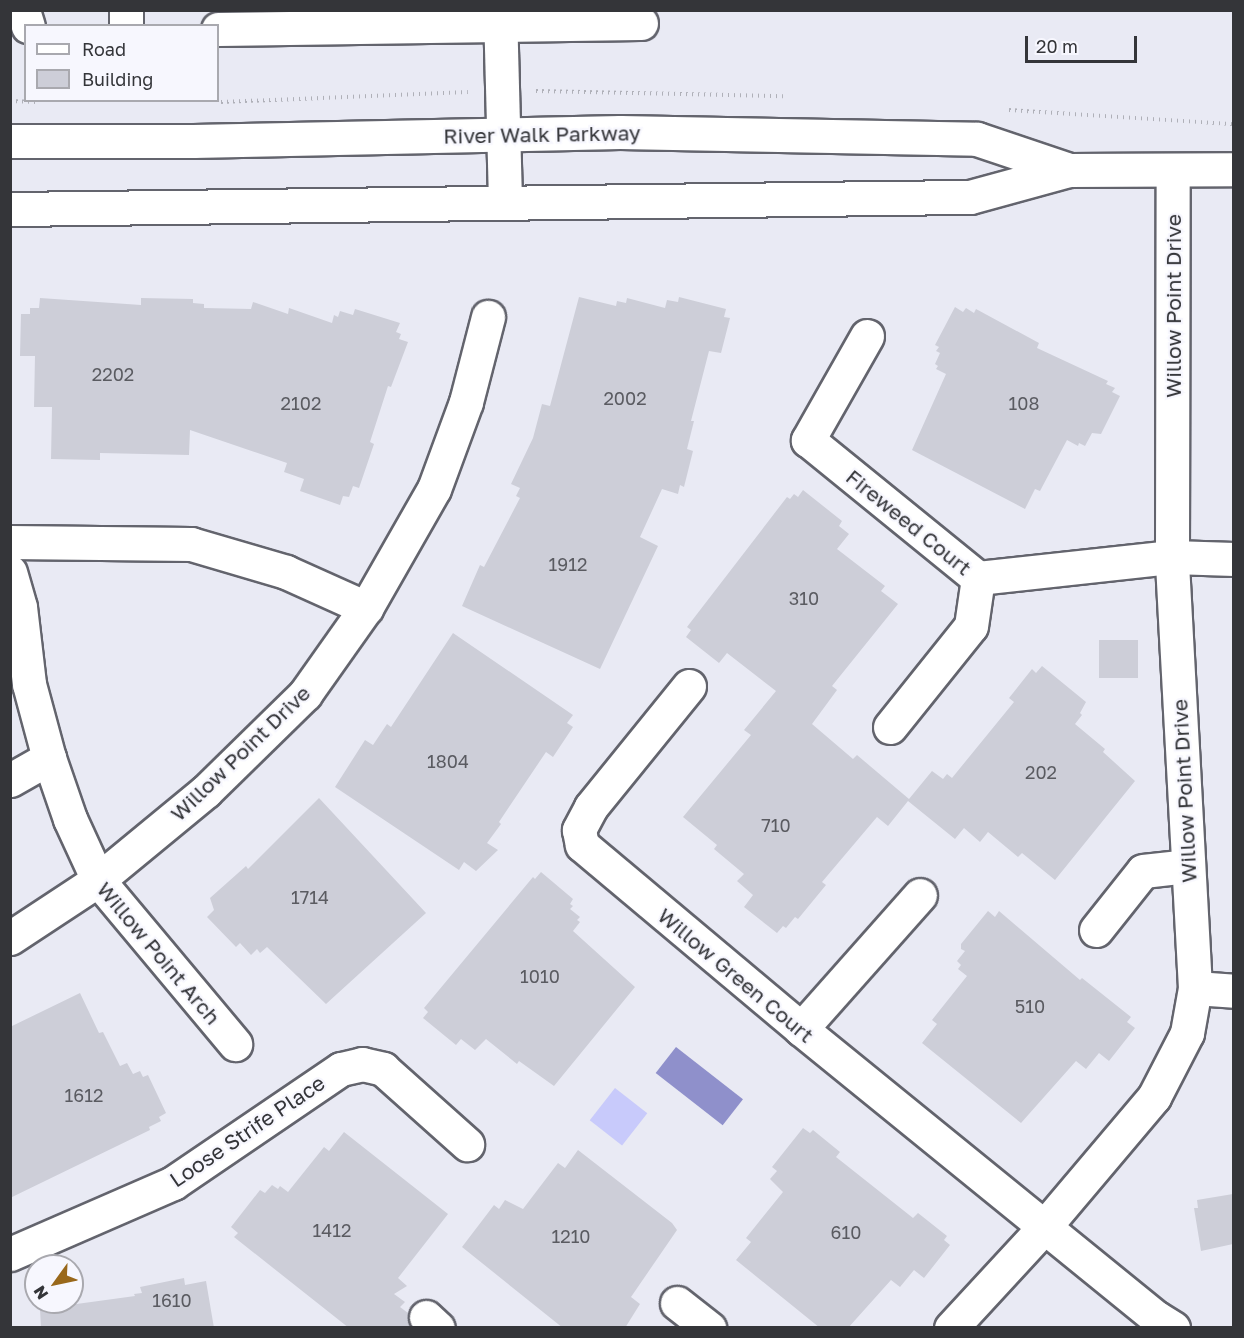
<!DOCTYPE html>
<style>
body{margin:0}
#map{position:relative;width:1244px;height:1338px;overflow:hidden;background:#e9eaf4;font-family:"Golos Text",sans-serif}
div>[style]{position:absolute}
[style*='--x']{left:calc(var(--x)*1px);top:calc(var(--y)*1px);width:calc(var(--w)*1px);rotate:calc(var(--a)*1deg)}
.green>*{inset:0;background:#c8cafb;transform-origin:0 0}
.water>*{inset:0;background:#8f90cb;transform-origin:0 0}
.building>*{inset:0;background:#cdced8;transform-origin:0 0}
.path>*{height:4px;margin-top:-2px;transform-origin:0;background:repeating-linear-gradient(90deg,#afb0b8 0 1.5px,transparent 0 6px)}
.roads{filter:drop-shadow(2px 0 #63646d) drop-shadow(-2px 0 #63646d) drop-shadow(0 2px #63646d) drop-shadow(0 -2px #63646d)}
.minor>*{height:33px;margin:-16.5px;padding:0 16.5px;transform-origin:16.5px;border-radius:16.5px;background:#fff}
span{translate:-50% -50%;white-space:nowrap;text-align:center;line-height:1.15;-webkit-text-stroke:4.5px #f7f7fe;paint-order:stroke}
.number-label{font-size:18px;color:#5a5b61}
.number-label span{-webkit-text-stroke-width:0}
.street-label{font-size:21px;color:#343539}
.frame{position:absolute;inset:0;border:12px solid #343539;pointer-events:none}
.legend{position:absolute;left:24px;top:24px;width:195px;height:78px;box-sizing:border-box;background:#f7f7fe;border:2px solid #a9a9af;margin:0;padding:8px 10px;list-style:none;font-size:18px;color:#343539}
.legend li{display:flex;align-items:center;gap:12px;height:30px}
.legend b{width:30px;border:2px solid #a9a9af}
.north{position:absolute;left:24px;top:1254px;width:60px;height:60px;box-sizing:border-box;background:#f7f7fe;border:2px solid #a9a9af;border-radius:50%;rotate:237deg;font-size:16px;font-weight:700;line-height:24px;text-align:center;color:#343539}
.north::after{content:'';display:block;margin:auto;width:21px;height:27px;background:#99681b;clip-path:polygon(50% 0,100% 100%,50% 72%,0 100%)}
.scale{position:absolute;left:1025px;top:36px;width:112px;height:27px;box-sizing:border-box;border:3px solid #343539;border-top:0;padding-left:8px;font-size:18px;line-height:21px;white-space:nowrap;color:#343539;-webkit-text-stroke:4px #f7f7fe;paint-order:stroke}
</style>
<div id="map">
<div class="green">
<div style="left:615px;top:1088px;width:41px;height:41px;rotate:38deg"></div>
</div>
<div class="water">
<div style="left:676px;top:1047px;width:85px;height:33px;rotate:38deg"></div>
</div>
<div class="building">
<div style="clip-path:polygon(579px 297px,616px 306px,617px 301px,626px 303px,627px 298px,665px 308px,667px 300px,678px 302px,679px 297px,726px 309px,724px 317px,730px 318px,721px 353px,709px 351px,691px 421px,694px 421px,687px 449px,693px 451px,684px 487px,680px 485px,678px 494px,662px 489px,640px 537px,658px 546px,600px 669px,462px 606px,480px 565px,484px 567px,520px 498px,516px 496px,520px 488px,511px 484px,533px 438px,542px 404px,550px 406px)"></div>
<div style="clip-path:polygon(40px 298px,141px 305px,141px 298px,193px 299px,193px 303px,204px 304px,204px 308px,251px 309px,253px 302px,288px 314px,289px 308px,332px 323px,334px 315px,338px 317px,340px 311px,353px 315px,355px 309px,400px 323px,396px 332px,401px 334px,399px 339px,408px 342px,391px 387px,388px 386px,370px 442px,374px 444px,359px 488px,353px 486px,349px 497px,343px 496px,340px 505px,300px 491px,304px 479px,284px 472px,287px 463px,190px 430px,189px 455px,100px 453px,100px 460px,51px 459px,52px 407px,34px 407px,35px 356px,20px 356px,21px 314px,30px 314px,30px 308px,39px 308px)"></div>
<div style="clip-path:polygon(955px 307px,963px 312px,966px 308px,974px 313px,976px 309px,1039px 343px,1037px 348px,1108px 381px,1106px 384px,1115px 388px,1112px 392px,1120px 396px,1101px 434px,1092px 433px,1085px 446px,1079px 443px,1078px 446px,1067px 440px,1040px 491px,1035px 489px,1025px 509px,912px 450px,946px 374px,936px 369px,938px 366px,935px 364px,940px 353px,936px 351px,939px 347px,935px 345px)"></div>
<div style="clip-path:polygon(803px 490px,842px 521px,839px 526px,849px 534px,837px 549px,885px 586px,881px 591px,898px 604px,832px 686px,837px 690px,812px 724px,853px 759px,857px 755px,909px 799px,932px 771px,943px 779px,947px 774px,952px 778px,1014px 702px,1009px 698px,1032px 669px,1036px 673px,1042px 666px,1086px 702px,1080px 713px,1082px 715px,1075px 724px,1105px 749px,1103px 752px,1135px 781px,1055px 880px,1022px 853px,1018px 857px,988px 832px,980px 842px,964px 828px,955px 839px,908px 801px,888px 826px,877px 817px,822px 882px,826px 885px,798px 919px,795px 917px,786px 928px,783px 926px,777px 933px,744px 907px,753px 895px,737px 881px,744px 874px,714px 849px,717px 845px,683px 817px,751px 735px,744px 730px,776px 691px,727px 653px,719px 663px,686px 637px,691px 630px,687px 627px,787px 497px,790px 499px,794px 494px,798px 497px)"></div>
<div style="clip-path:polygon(453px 633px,573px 715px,567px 723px,573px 727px,553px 757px,546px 752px,499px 822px,501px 824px,487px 843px,498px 850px,476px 871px,464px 862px,459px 870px,335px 787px,365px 740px,373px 745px,387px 724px,391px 727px)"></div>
<div style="left:1099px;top:640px;width:39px;height:38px"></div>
<div style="clip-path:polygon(319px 798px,426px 913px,326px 1004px,267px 947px,260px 953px,257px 949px,251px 955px,240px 943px,236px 947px,207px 917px,214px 910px,210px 898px,246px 866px,248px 869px)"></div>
<div style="clip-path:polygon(541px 872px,573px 899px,570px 904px,573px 906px,570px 909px,580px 917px,577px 920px,580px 922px,573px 931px,635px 987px,554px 1086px,519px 1061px,517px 1064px,486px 1039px,475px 1050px,461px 1039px,456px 1045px,423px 1018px,428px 1012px,424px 1008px,533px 877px,535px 879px)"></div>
<div style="clip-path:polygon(988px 911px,995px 917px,999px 911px,1080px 980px,1082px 978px,1131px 1017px,1127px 1022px,1135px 1028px,1109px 1061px,1099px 1053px,1086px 1069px,1076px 1061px,1021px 1123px,922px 1043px,937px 1024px,932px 1020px,967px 976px,958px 969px,961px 965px,957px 961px,965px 951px,961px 949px,961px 944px)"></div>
<div style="clip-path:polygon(80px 993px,99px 1033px,103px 1032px,120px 1066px,127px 1063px,133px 1074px,140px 1071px,143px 1077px,148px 1075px,166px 1113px,159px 1117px,161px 1121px,149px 1127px,150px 1130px,10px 1198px,10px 1027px)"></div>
<div style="clip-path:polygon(803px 1128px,810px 1133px,813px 1130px,840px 1152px,836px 1157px,913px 1218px,918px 1213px,947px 1236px,944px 1240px,950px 1245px,924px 1278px,914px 1270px,900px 1287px,891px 1280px,848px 1328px,820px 1328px,736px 1260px,751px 1242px,746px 1238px,783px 1192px,770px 1179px,777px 1171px,772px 1167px)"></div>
<div style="clip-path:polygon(344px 1132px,448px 1214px,398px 1278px,407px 1286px,394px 1294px,405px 1302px,400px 1307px,408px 1313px,411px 1328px,349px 1328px,234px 1237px,238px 1233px,231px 1227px,260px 1190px,265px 1193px,272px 1185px,278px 1189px,280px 1186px,288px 1192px,324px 1147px,329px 1151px)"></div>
<div style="clip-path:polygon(578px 1150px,672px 1223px,677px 1230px,631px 1297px,640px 1304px,625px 1328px,563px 1328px,462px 1247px,494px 1205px,499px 1209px,505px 1200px,523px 1209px,558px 1163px,565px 1168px)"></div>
<div style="clip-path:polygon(1233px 1194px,1233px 1244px,1201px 1251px,1194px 1208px,1198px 1208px,1197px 1200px)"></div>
<div style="clip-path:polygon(184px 1278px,185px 1285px,206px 1281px,214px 1328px,41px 1328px,40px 1309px,135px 1296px,134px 1294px,142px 1293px,140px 1287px)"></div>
</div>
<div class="path">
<div style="--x:536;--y:91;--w:247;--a:1.2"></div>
<div style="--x:10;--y:101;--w:27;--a:2"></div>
<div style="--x:221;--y:102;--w:247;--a:-2.3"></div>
<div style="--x:1009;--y:110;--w:225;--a:3.6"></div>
</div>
<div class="roads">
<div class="minor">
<div style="--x:23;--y:10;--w:17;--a:73"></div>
<div style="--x:126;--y:10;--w:16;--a:90"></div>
<div style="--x:500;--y:10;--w:192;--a:88.5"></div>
<div style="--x:218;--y:29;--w:423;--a:-0.8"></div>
<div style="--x:10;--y:141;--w:183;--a:0"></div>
<div style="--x:193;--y:141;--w:427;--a:-1.2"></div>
<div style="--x:620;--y:132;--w:357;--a:1.1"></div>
<div style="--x:977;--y:139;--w:97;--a:18.6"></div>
<div style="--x:10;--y:209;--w:960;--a:-0.72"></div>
<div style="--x:970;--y:197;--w:103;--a:-15.3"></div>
<div style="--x:1069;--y:170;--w:165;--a:-0.3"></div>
<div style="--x:867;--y:336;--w:120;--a:119.6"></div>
<div style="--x:808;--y:440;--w:219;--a:39.1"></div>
<div style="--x:978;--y:578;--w:195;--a:-6.2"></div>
<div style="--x:1172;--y:557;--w:62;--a:1.8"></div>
<div style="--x:10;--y:542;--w:181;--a:0.6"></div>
<div style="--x:191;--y:544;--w:99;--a:16.4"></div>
<div style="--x:286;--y:572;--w:88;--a:24.2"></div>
<div style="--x:10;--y:572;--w:36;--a:74"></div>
<div style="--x:20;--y:607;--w:78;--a:83.3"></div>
<div style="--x:29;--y:684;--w:77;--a:74.9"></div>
<div style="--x:49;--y:758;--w:65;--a:71"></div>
<div style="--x:70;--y:819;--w:67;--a:65.3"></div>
<div style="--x:98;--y:880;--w:214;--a:50.1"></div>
<div style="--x:689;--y:686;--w:156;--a:129"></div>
<div style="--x:591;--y:807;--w:26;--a:118"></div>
<div style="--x:579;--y:830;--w:15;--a:79"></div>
<div style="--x:582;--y:845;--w:286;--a:40"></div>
<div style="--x:801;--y:1029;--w:459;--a:39.1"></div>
<div style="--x:1157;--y:1318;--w:19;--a:32"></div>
<div style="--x:890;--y:727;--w:129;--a:-51.3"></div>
<div style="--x:971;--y:626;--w:49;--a:-81.7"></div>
<div style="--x:10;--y:780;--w:45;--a:-29.4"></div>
<div style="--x:1096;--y:930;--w:75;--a:-51.5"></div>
<div style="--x:1143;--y:871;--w:44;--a:-6.5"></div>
<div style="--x:10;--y:938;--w:105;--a:-33.4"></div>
<div style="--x:98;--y:880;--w:140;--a:-39.5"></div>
<div style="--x:206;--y:791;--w:139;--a:-44.4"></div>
<div style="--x:305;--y:694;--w:105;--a:-54.7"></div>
<div style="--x:366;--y:608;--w:137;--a:-60.3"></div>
<div style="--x:434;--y:489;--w:93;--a:-69.8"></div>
<div style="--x:466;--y:402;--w:88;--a:-75.5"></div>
<div style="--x:1195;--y:988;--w:39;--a:4"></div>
<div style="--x:801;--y:1029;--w:179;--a:-48.4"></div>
<div style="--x:10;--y:1254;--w:178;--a:-23.5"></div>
<div style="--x:173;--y:1183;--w:203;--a:-34.2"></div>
<div style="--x:341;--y:1069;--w:22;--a:-13"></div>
<div style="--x:362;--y:1064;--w:22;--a:13"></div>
<div style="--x:383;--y:1069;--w:113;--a:41.8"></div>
<div style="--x:677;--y:1303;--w:41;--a:38"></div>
<div style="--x:426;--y:1317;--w:16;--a:43"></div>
<div style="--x:951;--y:1328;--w:139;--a:-47.3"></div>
<div style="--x:1045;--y:1226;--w:169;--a:-49.8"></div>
<div style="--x:1154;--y:1097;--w:72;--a:-62.7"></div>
<div style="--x:1187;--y:1033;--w:46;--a:-79.9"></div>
<div style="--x:1195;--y:988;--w:432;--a:-93.1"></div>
<div style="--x:1172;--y:557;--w:387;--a:-89.9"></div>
</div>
</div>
<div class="number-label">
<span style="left:113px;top:374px">2202</span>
<span style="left:625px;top:398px">2002</span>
<span style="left:301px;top:403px">2102</span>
<span style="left:1024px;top:403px">108</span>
<span style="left:568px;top:564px">1912</span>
<span style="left:804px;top:598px">310</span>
<span style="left:448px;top:761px">1804</span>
<span style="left:1041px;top:772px">202</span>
<span style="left:776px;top:825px">710</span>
<span style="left:310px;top:897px">1714</span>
<span style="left:540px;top:976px">1010</span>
<span style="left:1030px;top:1006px">510</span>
<span style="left:84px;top:1095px">1612</span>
<span style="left:332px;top:1230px">1412</span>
<span style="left:846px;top:1232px">610</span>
<span style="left:571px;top:1236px">1210</span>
<span style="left:172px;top:1300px">1610</span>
</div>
<div class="street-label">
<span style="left:542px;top:134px;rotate:-1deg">River Walk Parkway</span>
<span style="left:1173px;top:306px;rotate:-90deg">Willow Point Drive</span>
<span style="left:909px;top:522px;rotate:39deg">Fireweed Court</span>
<span style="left:240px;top:753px;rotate:-44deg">Willow Point Drive</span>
<span style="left:1184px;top:791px;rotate:-93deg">Willow Point Drive</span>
<span style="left:159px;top:953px;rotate:50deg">Willow Point Arch</span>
<span style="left:736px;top:975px;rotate:40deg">Willow Green Court</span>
<span style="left:247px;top:1131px;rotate:-34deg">Loose Strife Place</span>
</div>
<div class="frame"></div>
<ul class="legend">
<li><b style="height:8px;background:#fff"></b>Road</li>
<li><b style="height:16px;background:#cdced8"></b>Building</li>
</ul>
<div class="north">N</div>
<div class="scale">20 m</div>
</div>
